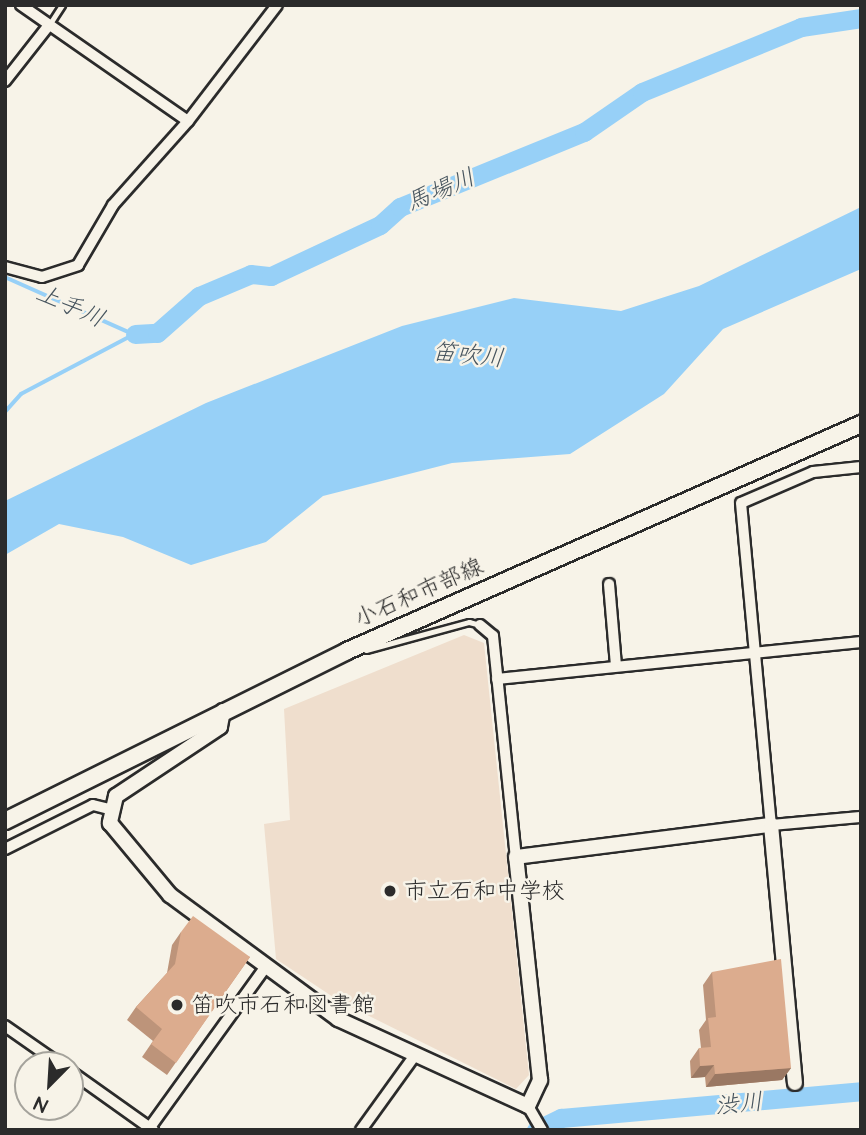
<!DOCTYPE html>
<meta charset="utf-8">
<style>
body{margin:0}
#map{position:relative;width:866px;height:1135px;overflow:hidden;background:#f7f3e8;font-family:"Architects Daughter","Klee One",sans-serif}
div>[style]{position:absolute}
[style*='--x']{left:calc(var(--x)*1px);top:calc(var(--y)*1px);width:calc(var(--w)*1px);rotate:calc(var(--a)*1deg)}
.built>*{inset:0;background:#efdecd}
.water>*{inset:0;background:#97d0f7}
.stream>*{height:3.5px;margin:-1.75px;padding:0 1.75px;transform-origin:1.75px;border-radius:1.75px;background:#97d0f7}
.river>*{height:19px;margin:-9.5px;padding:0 9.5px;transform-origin:9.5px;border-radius:9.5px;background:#97d0f7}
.roads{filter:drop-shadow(2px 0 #2b2b2b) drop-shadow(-2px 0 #2b2b2b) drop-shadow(0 2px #2b2b2b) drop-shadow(0 -2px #2b2b2b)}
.service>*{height:5px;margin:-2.5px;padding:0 2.5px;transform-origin:2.5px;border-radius:2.5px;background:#f7f3e8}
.minor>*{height:10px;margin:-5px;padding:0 5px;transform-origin:5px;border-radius:5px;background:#f7f3e8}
.tertiary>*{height:14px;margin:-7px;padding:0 7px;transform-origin:7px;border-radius:7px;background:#f7f3e8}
.secondary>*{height:16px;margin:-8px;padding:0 8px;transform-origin:8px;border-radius:8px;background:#f7f3e8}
.wall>*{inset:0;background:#bd947a}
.shaded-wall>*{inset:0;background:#9a7863}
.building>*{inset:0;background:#dcac8e}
.dots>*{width:19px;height:19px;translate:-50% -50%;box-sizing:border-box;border:4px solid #f7f3e8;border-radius:50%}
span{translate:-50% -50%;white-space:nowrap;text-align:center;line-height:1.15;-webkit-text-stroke:5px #f7f3e8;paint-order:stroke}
.street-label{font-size:23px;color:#2b2b2b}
.poi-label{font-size:23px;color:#2b2b2b}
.left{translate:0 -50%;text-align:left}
.water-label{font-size:24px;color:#46545e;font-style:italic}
.frame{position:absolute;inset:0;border:7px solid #2b2b2b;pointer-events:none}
.north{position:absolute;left:14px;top:1051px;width:70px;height:70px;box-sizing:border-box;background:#f7f3e8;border:2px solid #a5a39c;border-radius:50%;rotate:204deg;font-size:19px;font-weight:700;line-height:28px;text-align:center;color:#2b2b2b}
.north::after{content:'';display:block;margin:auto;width:24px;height:32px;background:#2b2b2b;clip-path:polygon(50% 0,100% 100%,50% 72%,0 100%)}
</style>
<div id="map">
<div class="built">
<div style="clip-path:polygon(464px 635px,484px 643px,529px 1075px,516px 1089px,339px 1001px,276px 959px,264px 824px,290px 820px,284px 709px)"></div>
</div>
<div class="water">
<div style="clip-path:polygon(861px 207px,861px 269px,723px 329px,664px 394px,570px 454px,452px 463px,323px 496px,266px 542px,191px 565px,123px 537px,59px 524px,5px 555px,5px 501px,206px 403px,402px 326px,514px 298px,621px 311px,699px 286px)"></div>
</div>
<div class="stream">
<div style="--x:5;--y:277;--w:140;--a:24"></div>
<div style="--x:5;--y:412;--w:24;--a:-48"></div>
<div style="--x:21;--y:394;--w:129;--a:-27.8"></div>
</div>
<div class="river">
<div style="--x:135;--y:334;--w:22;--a:-3"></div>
<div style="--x:157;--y:333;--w:56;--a:-41.4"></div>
<div style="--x:199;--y:296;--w:56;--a:-22.9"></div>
<div style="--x:251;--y:274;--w:20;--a:6"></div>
<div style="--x:271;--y:276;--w:120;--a:-25.1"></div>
<div style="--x:380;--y:225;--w:27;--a:-42"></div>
<div style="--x:400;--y:207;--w:199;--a:-22.2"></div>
<div style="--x:584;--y:132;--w:70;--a:-34.6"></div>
<div style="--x:642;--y:92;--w:172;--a:-22.2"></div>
<div style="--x:801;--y:27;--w:61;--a:-8.5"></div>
<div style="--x:536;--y:1130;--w:28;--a:-26"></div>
<div style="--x:561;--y:1118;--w:301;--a:-5.1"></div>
</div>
<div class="roads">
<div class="service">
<div style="--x:49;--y:25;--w:24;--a:-57"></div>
<div style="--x:366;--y:650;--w:107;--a:-15.2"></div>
<div style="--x:469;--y:622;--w:11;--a:15"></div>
</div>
<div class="minor">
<div style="--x:21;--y:5;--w:203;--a:34.8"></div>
<div style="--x:5;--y:81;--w:71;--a:-51.8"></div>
<div style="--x:5;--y:267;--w:38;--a:15"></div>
<div style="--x:42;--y:277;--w:38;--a:-18"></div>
<div style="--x:78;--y:265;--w:69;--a:-59.7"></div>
<div style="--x:113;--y:205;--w:113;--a:-48.2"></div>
<div style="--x:188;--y:121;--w:146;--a:-52.5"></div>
<div style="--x:861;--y:467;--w:48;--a:174.1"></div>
<div style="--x:813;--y:472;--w:78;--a:156.7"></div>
<div style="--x:741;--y:503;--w:323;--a:84.7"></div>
<div style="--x:771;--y:825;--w:90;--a:-5.1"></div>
<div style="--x:609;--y:584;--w:82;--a:85.1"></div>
<div style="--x:480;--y:625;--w:17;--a:40"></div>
<div style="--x:493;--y:636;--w:222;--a:84.1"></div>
<div style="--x:497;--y:679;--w:366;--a:-5.8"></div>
<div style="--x:5;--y:849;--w:98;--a:-26.6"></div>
<div style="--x:93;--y:805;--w:16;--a:14"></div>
<div style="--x:5;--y:1026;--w:68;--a:34.9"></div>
<div style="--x:70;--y:1071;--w:102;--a:35.4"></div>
<div style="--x:528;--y:1106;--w:28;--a:60"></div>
<div style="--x:148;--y:1130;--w:200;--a:-54.2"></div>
<div style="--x:361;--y:1130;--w:92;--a:-54.2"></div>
</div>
<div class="tertiary">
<div style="--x:223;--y:711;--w:16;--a:101"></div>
<div style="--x:220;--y:727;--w:125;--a:146.4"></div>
<div style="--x:116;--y:796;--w:28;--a:103"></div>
<div style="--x:110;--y:823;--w:94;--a:50.2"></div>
<div style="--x:170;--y:895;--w:209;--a:36.4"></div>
<div style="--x:338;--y:1019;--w:209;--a:24.6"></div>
<div style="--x:528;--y:1106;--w:29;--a:-65"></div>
<div style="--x:540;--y:1080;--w:224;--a:-96.1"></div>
<div style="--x:516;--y:857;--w:257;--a:-7.2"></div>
<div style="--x:771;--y:825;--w:259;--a:84.7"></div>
</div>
<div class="secondary">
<div style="--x:5;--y:821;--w:382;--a:-26.4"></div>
<div style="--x:347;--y:651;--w:562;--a:-23.83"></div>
</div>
</div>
<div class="wall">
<div style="clip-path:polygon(181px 932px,250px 957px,167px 1075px,142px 1057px,153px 1041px,127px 1020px,136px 1007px,167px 973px,172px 945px)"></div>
<div style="clip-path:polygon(712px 972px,791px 1068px,782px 1080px,706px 1087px,705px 1077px,691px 1078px,690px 1061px,699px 1048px,701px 1048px,699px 1030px,706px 1020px,703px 985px)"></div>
</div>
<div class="shaded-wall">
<div style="clip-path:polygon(714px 1065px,705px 1077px,691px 1078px,700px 1066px)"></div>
<div style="clip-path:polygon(791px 1068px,782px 1080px,706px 1087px,715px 1074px)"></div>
</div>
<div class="building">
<div style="clip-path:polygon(193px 916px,250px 957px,176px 1063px,151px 1044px,162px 1029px,136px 1007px,175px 964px,181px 932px)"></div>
<div style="clip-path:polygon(781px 959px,791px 1068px,715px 1074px,714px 1065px,700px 1066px,699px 1048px,711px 1047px,708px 1018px,716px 1017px,712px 972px)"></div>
</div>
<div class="dots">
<div style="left:390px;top:891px;background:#2b2b2b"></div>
<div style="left:177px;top:1005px;background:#2b2b2b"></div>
</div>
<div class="street-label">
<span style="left:419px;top:593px;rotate:-24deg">小石和市部線</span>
</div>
<div class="poi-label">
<span class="left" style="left:404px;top:891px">市立石和中学校</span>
<span class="left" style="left:191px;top:1005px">笛吹市石和図書館</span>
</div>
<div class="water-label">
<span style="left:441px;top:191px;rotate:-23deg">馬場川</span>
<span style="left:70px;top:307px;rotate:24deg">上手川</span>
<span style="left:468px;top:356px;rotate:6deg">笛吹川</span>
<span style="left:739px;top:1105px;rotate:-6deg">渋川</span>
</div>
<div class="frame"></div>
<div class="north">N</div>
</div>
